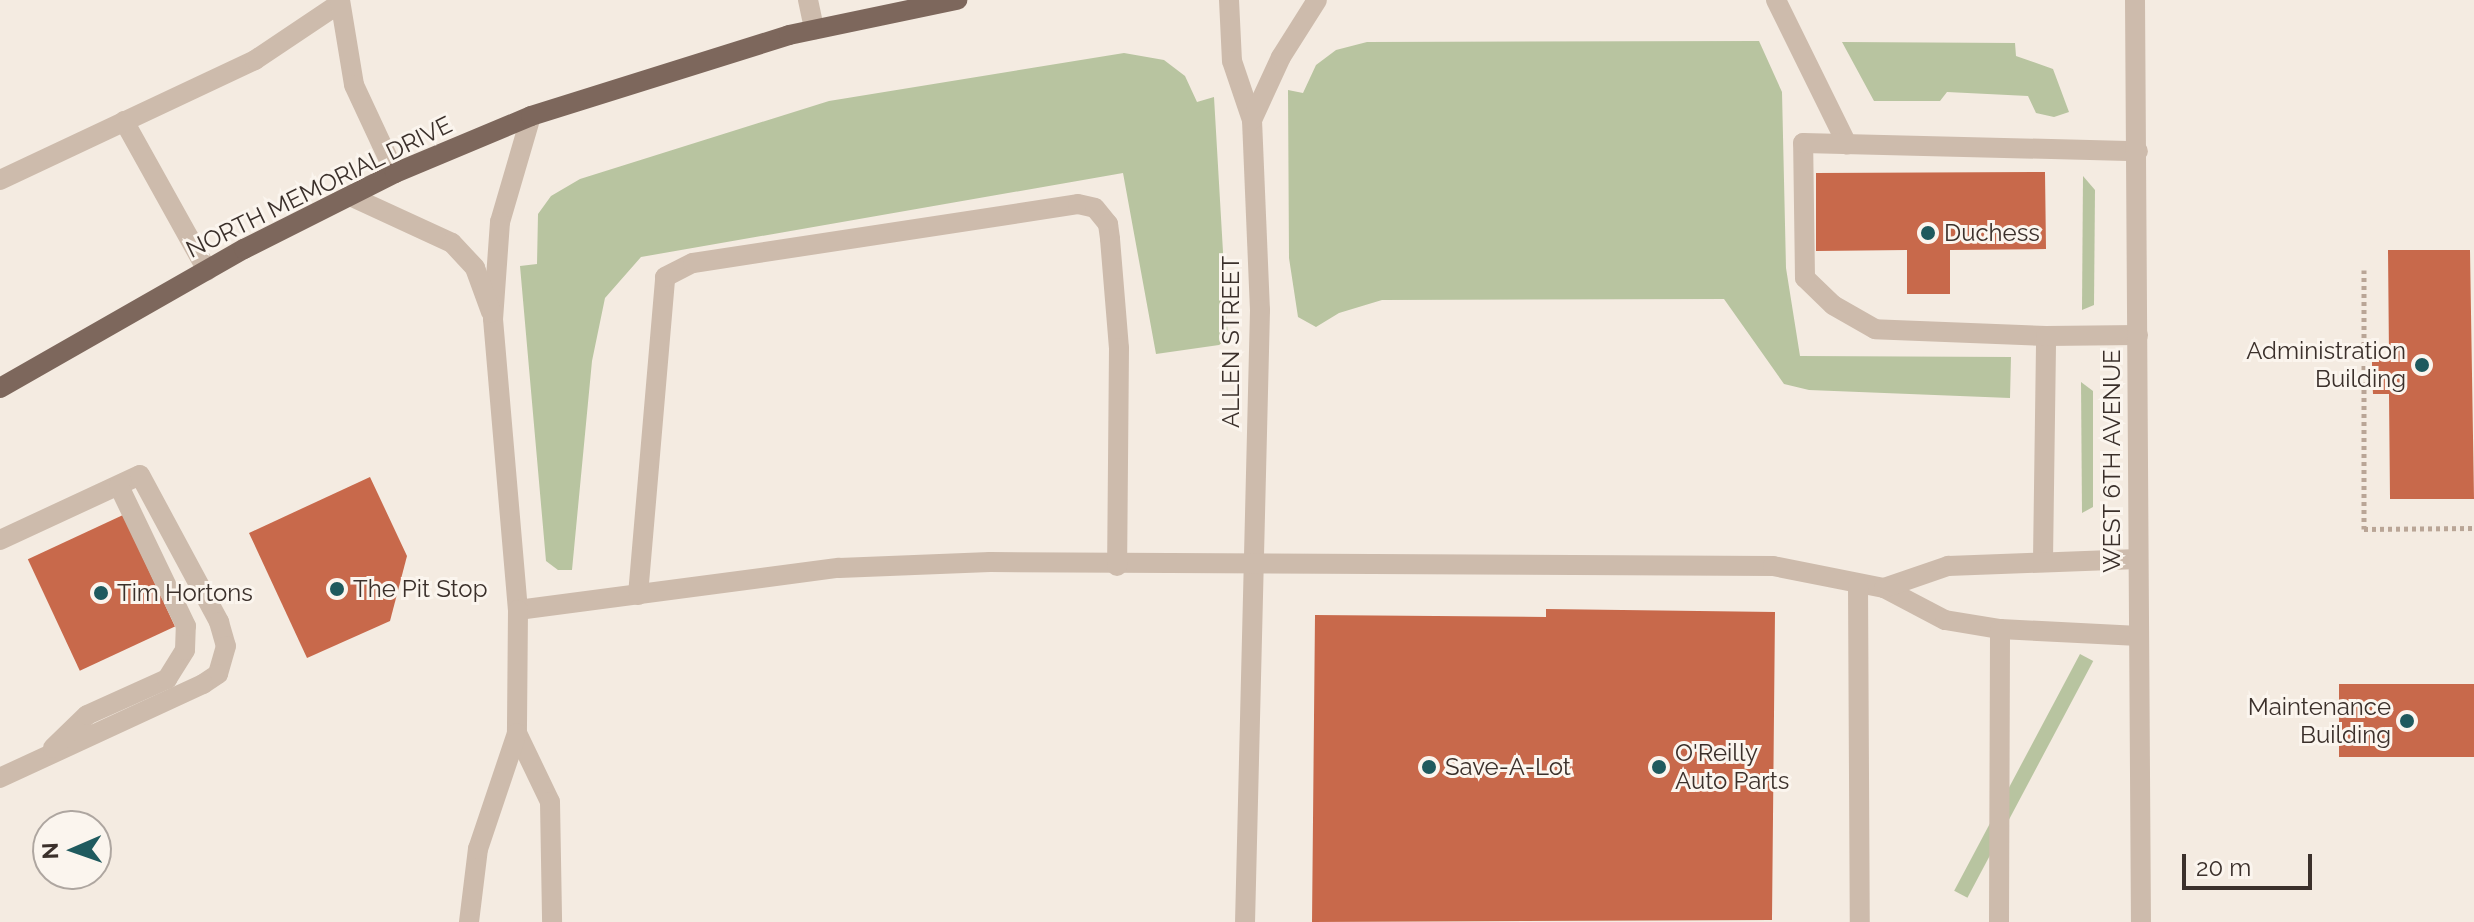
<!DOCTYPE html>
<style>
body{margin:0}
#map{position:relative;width:2474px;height:922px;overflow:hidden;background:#f4ebe1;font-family:Raleway,sans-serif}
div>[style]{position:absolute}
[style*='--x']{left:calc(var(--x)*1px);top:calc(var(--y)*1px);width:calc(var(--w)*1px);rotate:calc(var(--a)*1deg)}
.green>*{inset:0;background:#b8c4a0;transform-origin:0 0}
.building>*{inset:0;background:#c8694b;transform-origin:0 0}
.path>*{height:5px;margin-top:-2.5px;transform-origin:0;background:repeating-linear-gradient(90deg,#b9a596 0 4px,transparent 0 8px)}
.service>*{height:20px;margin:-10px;padding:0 10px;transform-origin:10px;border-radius:10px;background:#cdbbac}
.minor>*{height:20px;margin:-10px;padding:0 10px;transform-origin:10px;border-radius:10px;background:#cdbbac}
.tertiary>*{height:20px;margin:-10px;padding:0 10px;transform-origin:10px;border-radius:10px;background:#cdbbac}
.primary>*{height:20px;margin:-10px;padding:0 10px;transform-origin:10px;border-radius:10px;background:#7d675c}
.dots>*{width:22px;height:22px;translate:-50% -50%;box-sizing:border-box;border:4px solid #fbf5ee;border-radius:50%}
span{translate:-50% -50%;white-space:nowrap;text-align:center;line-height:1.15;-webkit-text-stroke:6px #fbf5ee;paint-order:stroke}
.street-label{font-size:24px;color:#3b302b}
.poi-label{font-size:24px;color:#3b302b}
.left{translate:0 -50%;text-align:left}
.right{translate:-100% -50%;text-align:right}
.north{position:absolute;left:32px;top:810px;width:80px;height:80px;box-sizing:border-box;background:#fbf5ee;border:2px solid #aea6a0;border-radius:50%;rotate:268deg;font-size:22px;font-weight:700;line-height:32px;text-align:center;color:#3b302b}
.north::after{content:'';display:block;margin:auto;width:28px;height:36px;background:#1f5a5e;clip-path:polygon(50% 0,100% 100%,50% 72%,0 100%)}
.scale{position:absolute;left:2182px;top:854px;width:130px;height:36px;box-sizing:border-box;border:4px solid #3b302b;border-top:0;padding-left:10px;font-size:24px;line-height:28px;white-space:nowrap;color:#3b302b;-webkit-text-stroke:6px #fbf5ee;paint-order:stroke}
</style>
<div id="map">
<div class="green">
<div style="clip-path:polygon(1759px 41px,1782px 92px,1786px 268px,1800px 356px,2011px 357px,2010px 398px,1809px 390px,1784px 384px,1724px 299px,1382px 300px,1339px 313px,1316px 327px,1298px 317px,1289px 258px,1288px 90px,1303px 93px,1316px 65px,1336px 50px,1367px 42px)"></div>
<div style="clip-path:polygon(1842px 42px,2015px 43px,2016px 56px,2053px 69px,2069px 112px,2054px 117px,2036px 113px,2028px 96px,1947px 92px,1940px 101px,1874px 101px)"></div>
<div style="clip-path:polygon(1124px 53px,1164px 60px,1185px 76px,1197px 102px,1214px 97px,1228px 338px,1219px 345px,1156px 354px,1123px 173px,641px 257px,605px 298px,592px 361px,572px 570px,558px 570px,546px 561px,520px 266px,537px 264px,538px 214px,551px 196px,580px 179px,829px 101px)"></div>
<div style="clip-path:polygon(2083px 176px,2095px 190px,2094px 305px,2082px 310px)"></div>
<div style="clip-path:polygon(2081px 382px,2093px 391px,2093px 507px,2082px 513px)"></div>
<div style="left:2080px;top:654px;width:15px;height:268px;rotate:28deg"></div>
</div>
<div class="building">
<div style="clip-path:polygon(2045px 172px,2046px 249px,1950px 250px,1950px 294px,1907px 294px,1907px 250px,1816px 251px,1816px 173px)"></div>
<div style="clip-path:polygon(2388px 250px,2470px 250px,2474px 499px,2390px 499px,2389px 394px,2373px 394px,2372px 375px,2372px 355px,2389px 355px)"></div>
<div style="clip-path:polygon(370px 477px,407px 556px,390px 621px,307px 658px,249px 533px)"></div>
<div style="left:123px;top:515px;width:123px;height:105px;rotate:65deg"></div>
<div style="clip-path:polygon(1546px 609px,1775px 612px,1772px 920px,1312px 922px,1315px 615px,1546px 617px)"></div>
<div style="left:2474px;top:684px;width:73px;height:135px;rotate:90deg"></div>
</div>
<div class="path">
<div style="--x:2364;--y:270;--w:259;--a:90"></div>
<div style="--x:2364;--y:529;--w:110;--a:-0.5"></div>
<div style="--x:2364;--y:375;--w:8;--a:0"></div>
</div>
<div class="service">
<div style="--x:808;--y:0;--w:30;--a:78"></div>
<div style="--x:1229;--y:0;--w:61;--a:87.2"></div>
<div style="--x:1232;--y:61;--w:62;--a:71.3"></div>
<div style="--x:1252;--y:120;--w:190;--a:87.6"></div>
<div style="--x:1260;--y:310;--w:612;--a:91.4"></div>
<div style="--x:1776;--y:0;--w:161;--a:63.8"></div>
<div style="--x:531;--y:116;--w:110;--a:106.3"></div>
<div style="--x:500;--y:222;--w:97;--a:94.1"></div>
<div style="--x:493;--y:319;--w:292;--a:85.1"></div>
<div style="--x:518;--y:610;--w:324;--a:-7.5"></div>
<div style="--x:839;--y:568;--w:151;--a:-2.3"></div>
<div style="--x:990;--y:562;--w:783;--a:0.29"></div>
<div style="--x:1773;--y:566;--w:113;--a:11.2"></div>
<div style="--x:1884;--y:588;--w:69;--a:27.7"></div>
<div style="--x:1945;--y:620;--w:56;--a:9.3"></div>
<div style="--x:2000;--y:629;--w:139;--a:2.9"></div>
<div style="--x:1252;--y:120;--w:69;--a:-65.3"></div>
<div style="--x:1281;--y:57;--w:67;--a:-57.7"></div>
<div style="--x:124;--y:121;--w:171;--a:60.9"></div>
<div style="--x:0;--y:180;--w:282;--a:-25.2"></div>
<div style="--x:255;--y:60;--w:102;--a:-33.8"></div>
<div style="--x:350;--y:196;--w:112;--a:24.7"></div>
<div style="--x:452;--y:243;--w:34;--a:47"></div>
<div style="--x:475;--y:268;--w:47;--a:70"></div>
<div style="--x:2046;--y:336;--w:171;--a:-177.7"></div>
<div style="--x:1875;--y:329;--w:48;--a:-150.3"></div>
<div style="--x:1833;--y:305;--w:39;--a:-136"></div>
<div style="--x:1805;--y:278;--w:135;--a:-90.8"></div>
<div style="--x:1803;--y:143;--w:335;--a:1.4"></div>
<div style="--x:0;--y:540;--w:154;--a:-24.9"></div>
<div style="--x:140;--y:475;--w:167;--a:61.7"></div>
<div style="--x:219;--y:622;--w:25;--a:74"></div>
<div style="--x:226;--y:646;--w:29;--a:106"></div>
<div style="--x:218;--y:674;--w:18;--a:146"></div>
<div style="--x:203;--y:684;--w:224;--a:155.2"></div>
<div style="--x:2043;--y:560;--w:224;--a:-89.2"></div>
<div style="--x:2046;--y:336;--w:92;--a:-0.6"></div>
<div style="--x:1858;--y:585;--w:337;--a:89.7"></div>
<div style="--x:1884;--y:588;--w:68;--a:-19"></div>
<div style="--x:1948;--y:566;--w:190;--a:-2.1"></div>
<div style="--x:638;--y:595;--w:319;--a:-85.1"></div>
<div style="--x:665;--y:277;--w:31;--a:-27"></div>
<div style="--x:693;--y:263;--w:389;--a:-8.7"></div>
<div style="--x:1078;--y:204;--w:17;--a:13"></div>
<div style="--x:1095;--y:208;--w:21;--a:51"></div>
<div style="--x:1108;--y:224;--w:15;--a:82"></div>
<div style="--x:1110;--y:239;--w:109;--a:85.3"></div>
<div style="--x:1119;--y:348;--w:218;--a:90.5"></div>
<div style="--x:518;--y:610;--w:123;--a:90.5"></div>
<div style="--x:517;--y:733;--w:76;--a:64.4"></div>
<div style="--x:550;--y:802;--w:120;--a:89"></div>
<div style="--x:53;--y:748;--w:47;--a:-44.1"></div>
<div style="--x:87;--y:715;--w:88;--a:-24.2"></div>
<div style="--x:167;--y:679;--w:34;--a:-58"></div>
<div style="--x:185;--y:650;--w:24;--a:-88"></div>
<div style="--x:186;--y:626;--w:155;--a:-115.6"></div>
<div style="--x:469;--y:922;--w:74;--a:-83"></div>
<div style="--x:478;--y:849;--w:122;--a:-71.4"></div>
<div style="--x:1999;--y:922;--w:293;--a:-89.8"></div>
</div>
<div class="minor">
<div style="--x:340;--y:0;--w:86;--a:80.6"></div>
<div style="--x:354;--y:85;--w:97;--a:65"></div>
</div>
<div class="tertiary">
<div style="--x:2135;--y:0;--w:922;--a:89.63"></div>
</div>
<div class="primary">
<div style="--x:0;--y:388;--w:281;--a:-29.7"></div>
<div style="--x:244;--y:249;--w:169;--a:-26.7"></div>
<div style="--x:395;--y:173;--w:147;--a:-22.7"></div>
<div style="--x:531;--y:116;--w:270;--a:-17.4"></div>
<div style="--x:789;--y:35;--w:172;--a:-11.8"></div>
</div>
<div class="dots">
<div style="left:1928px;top:233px;background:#1f5a5e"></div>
<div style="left:2422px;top:365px;background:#1f5a5e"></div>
<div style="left:337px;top:589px;background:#1f5a5e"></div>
<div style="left:101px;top:593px;background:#1f5a5e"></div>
<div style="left:2407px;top:721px;background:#1f5a5e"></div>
<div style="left:1429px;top:767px;background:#1f5a5e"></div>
<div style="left:1659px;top:767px;background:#1f5a5e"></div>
</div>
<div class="street-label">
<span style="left:319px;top:187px;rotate:-26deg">NORTH MEMORIAL DRIVE</span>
<span style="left:1231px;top:342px;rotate:-90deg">ALLEN STREET</span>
<span style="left:2112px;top:461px;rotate:-90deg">WEST 6TH AVENUE</span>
</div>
<div class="poi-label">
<span class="left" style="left:1944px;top:233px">Duchess</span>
<span class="right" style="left:2406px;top:365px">Administration<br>Building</span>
<span class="left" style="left:353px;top:589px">The Pit Stop</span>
<span class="left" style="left:117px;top:593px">Tim Hortons</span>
<span class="right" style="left:2391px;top:721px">Maintenance<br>Building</span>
<span class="left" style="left:1675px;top:767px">O'Reilly<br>Auto Parts</span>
<span class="left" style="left:1445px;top:767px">Save-A-Lot</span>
</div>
<div class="north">N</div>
<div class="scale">20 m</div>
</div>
